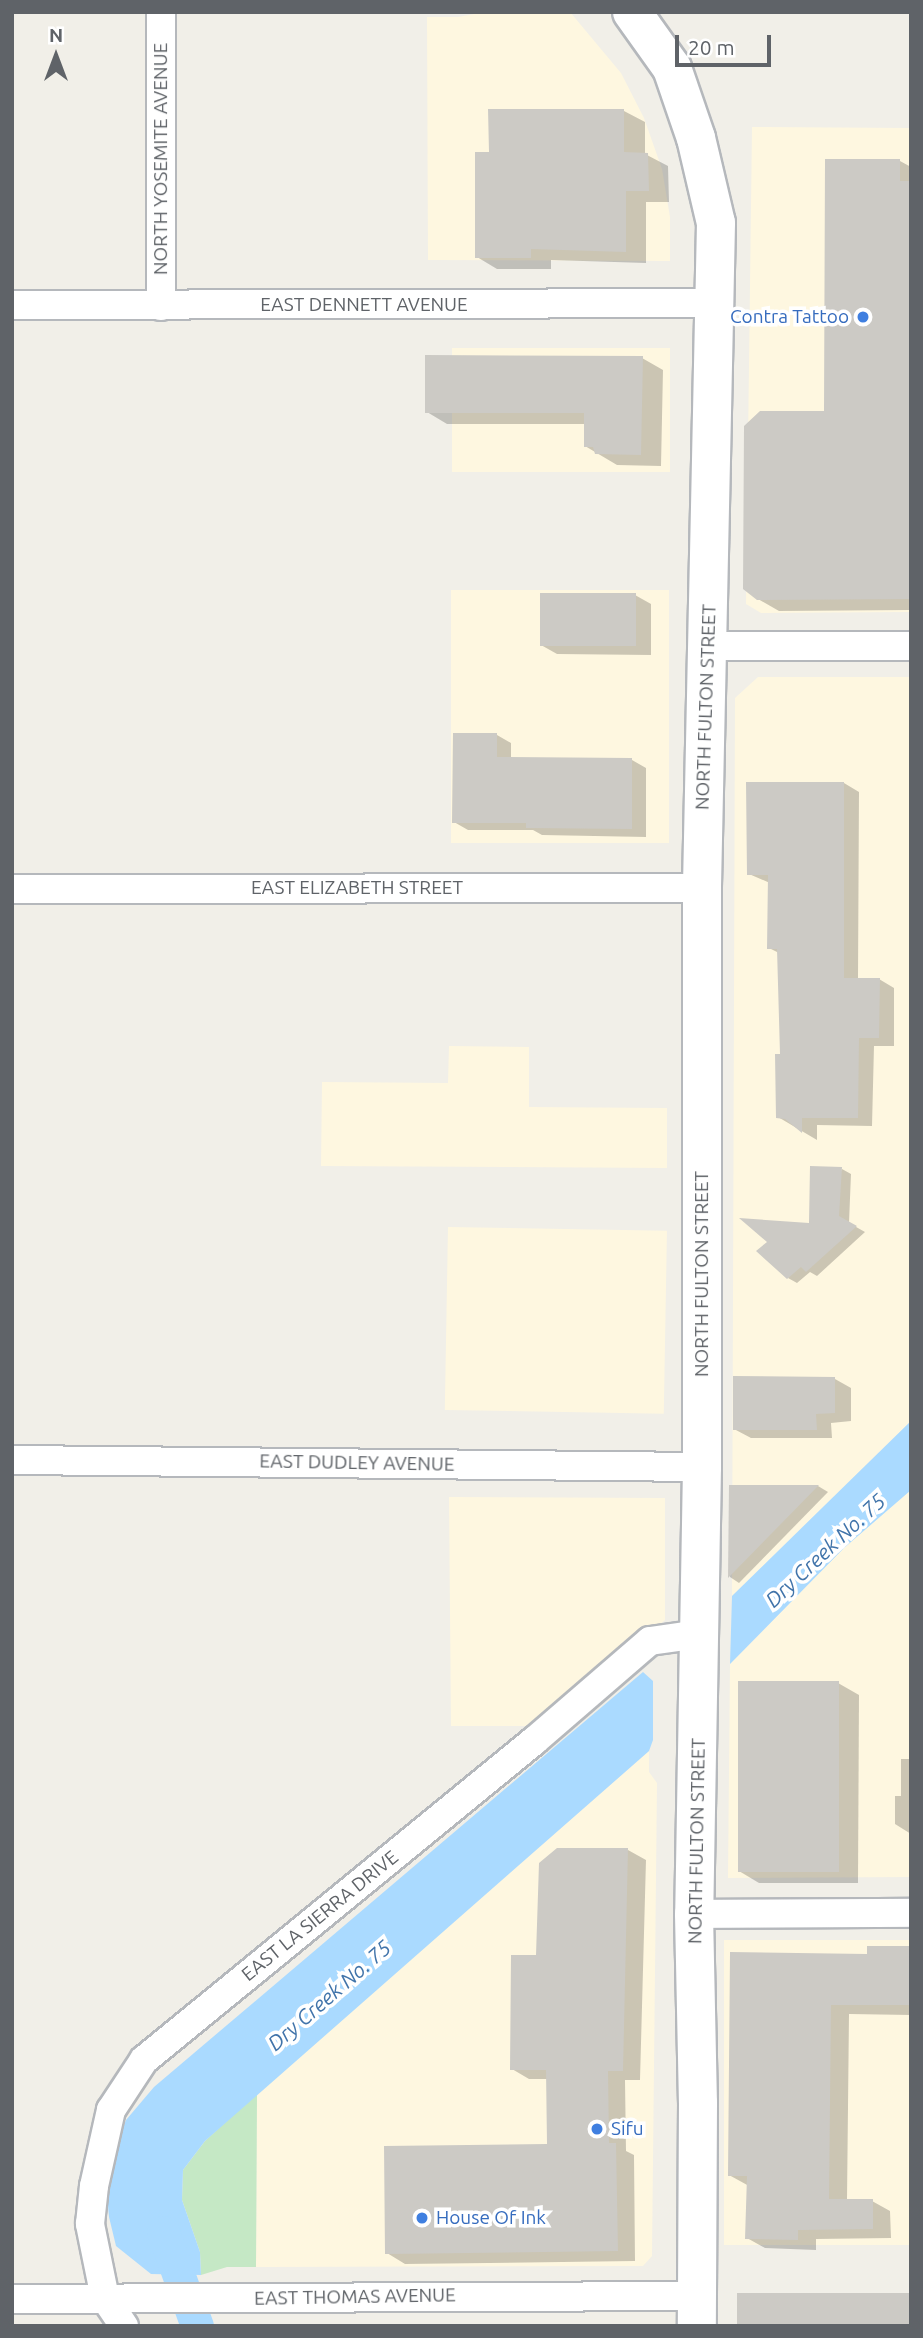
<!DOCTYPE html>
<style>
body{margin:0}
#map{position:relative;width:923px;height:2338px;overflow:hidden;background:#f1efe8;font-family:Ubuntu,sans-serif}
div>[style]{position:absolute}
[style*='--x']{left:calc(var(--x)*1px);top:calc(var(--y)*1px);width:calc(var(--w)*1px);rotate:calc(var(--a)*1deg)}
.commercial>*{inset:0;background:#fef7e0;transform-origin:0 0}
.green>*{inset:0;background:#c5e8c5}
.water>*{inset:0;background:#aadaff}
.shadow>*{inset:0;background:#0003}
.canal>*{height:33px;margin:-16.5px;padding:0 16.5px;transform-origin:16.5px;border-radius:16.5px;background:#aadaff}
.building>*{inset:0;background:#cccac5;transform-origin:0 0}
.roads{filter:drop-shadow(2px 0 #b5b8bc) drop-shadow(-2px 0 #b5b8bc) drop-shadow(0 2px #b5b8bc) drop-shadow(0 -2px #b5b8bc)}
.minor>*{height:28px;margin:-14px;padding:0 14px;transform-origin:14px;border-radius:14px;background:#fff}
.secondary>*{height:38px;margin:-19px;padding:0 19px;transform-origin:19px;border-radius:19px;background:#fff}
.dots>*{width:19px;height:19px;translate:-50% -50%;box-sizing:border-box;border:4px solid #fff;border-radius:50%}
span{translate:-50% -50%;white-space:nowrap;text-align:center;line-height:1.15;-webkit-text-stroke:7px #fff;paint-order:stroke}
.street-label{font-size:19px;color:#5f6368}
.shop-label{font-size:19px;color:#366cbe}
.right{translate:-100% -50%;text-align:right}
.left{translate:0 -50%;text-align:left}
.water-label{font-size:21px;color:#4174aa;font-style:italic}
.frame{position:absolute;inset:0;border:14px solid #5f6368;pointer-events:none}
.north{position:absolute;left:21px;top:21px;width:70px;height:70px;-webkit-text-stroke:5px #fff;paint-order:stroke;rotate:0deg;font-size:19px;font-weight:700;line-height:28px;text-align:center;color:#5f6368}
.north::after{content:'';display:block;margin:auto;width:24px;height:32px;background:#5f6368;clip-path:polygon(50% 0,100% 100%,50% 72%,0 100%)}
.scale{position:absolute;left:675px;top:35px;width:96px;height:32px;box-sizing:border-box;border:4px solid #5f6368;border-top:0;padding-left:9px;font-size:21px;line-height:24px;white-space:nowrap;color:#5f6368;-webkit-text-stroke:5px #fff;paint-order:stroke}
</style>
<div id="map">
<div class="commercial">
<div style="clip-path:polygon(485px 12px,570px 12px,621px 73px,644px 118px,662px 169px,670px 217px,670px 261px,428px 260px,427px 17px,458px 17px)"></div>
<div style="clip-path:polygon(752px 127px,911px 128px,911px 612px,761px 613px,746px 604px)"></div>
<div style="left:452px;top:348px;width:218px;height:124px"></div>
<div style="left:451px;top:590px;width:218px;height:253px"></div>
<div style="clip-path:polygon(758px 677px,911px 677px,911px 1421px,732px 1596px,735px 698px)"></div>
<div style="clip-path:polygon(449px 1046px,529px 1047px,529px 1107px,667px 1108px,667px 1168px,321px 1166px,322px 1082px,448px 1083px)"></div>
<div style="left:448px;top:1227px;width:219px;height:183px;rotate:1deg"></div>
<div style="clip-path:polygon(911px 1490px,911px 1877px,728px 1878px,730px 1664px,844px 1548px)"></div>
<div style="clip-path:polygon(449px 1497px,665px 1498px,665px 1620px,540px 1726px,451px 1726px)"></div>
<div style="clip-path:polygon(649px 1751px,649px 1772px,657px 1783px,652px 2256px,643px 2266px,256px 2267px,257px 2093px)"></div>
<div style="left:911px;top:1940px;width:305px;height:187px;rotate:90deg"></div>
</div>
<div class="green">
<div style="clip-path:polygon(257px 2093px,256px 2267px,227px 2267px,201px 2275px,200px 2252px,182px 2200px,183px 2170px,205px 2141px)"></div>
</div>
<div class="water">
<div style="clip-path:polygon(911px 1421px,911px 1490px,844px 1548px,730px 1664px,732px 1596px)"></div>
<div style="clip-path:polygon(643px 1672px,653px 1681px,653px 1740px,649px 1751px,205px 2141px,183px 2170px,182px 2200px,200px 2252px,201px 2275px,151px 2274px,116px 2246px,109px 2217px,106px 2183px,112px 2156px,126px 2120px,154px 2087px)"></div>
</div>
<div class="shadow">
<div style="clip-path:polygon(624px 111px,645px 122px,645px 154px,668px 166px,669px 202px,646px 202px,646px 263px,551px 260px,551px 269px,497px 269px,477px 257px)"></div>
<div style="clip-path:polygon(900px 161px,911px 167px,911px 610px,779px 611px,758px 599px,826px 413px)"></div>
<div style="clip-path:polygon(642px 358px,663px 370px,661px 466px,617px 465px,585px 446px,586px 424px,447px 424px,427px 412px)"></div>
<div style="clip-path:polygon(635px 595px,651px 604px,651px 655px,557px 654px,541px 645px)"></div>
<div style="clip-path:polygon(497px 735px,511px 743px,511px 759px,632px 760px,646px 768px,646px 837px,542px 835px,533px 830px,468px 830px,454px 822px)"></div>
<div style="clip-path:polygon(844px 783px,859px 792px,858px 979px,879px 979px,894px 988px,894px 1046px,874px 1046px,872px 1126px,817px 1125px,817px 1140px,778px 1117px,781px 1056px,779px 953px,769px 948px,770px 883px,749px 874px)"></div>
<div style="clip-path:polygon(842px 1169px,851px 1174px,849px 1223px,865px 1232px,817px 1276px,810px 1272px,797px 1283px,788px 1278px)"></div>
<div style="clip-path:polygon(835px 1379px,851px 1388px,851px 1421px,831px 1423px,832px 1438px,751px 1438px,734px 1429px)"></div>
<div style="clip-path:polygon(731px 1486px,818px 1486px,828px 1492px,739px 1583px,730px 1577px)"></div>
<div style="clip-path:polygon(838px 1683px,859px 1695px,858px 1883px,759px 1883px,739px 1871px)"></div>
<div style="clip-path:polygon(901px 1759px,911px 1759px,911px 1834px,895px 1824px,895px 1796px,901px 1796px)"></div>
<div style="clip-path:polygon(628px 1850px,646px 1860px,640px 2080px,625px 2080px,626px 2151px,634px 2155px,635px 2261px,405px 2264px,387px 2253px,549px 2146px,548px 2079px,529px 2079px,512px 2069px,538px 1956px)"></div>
<div style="clip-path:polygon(911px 1948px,911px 2015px,849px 2014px,847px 2201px,872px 2201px,890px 2211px,891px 2238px,816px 2239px,816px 2250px,765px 2248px,747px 2238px,749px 2186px,729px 2175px,732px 1954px,869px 1956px)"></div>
</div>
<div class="canal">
<div style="--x:163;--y:2232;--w:100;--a:70.1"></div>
</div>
<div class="building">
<div style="clip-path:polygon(488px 109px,624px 109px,624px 152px,648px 153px,649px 191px,626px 191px,626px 252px,531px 249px,531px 258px,475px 258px,475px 152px,489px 152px)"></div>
<div style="clip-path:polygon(825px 159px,900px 159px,900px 181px,911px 181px,911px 599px,757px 600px,743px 589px,744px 426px,760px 411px,824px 411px)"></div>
<div style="clip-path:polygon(425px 355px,643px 356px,641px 455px,595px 454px,593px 447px,584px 447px,584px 413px,425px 413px)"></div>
<div style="left:540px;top:593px;width:96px;height:53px"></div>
<div style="clip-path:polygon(453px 733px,497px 733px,497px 757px,632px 758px,632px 829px,526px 828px,526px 823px,452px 823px)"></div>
<div style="clip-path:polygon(746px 782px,844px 782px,844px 978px,880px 978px,879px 1038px,859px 1038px,858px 1118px,802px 1118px,802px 1133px,785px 1119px,776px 1118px,775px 1054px,780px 1054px,777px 949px,767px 949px,768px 875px,747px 875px)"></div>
<div style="clip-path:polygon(810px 1166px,842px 1167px,839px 1216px,857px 1226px,806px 1272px,801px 1267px,787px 1279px,756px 1251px,767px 1242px,739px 1218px,809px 1223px)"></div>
<div style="clip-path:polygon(733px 1376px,835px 1377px,835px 1413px,816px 1414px,817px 1430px,733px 1430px)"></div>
<div style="clip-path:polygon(729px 1485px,819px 1485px,728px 1578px)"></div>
<div style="left:738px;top:1681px;width:101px;height:191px"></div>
<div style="clip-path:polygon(557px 1848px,628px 1848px,623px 2071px,608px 2071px,609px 2143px,616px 2143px,618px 2251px,385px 2254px,384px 2146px,547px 2144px,546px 2070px,510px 2070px,511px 1955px,536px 1955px,539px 1863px)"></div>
<div style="clip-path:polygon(867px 1946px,911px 1946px,911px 2005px,831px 2005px,829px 2199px,873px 2199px,873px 2229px,798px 2230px,798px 2240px,745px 2239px,747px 2176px,728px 2176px,730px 1952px,867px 1954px)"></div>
<div style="left:911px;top:2293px;width:33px;height:174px;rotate:90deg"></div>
</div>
<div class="roads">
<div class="minor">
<div style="--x:12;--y:305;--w:705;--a:-0.16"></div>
<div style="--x:161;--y:306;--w:294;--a:-90"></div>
<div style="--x:707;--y:646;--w:204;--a:0"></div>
<div style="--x:12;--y:889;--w:690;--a:-0.08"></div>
<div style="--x:12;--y:1460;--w:690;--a:0.58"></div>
<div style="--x:694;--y:1914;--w:217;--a:-0.3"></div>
<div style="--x:12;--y:2299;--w:685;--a:-0.25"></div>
<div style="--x:124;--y:2326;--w:34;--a:-124"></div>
<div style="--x:105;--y:2298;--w:76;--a:-101.5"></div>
<div style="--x:90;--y:2224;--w:38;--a:-84"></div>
<div style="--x:94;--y:2186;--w:78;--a:-77.4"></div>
<div style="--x:111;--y:2110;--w:60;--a:-56.6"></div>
<div style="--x:144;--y:2060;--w:504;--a:-39.28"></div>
<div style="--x:534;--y:1741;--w:153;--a:-40.8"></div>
<div style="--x:650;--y:1641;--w:49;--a:-8.1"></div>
</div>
<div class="secondary">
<div style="--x:632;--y:12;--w:69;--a:54.5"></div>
<div style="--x:672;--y:68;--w:74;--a:71.1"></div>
<div style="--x:696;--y:138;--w:87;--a:76.8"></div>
<div style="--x:716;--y:223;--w:665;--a:91.21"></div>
<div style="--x:702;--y:888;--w:579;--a:90"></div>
<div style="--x:702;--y:1467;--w:447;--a:91"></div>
<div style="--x:694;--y:1914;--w:189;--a:88.8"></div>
<div style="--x:698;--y:2103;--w:223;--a:90.3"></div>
</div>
</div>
<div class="dots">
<div style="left:863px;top:317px;background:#3f7fe0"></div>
<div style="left:597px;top:2129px;background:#3f7fe0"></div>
<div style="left:422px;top:2218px;background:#3f7fe0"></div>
</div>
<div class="street-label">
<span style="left:161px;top:159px;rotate:-90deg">NORTH YOSEMITE AVENUE</span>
<span style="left:364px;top:305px">EAST DENNETT AVENUE</span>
<span style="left:706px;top:707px;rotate:-88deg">NORTH FULTON STREET</span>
<span style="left:357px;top:888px">EAST ELIZABETH STREET</span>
<span style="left:702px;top:1274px;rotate:-90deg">NORTH FULTON STREET</span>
<span style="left:357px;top:1463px;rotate:1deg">EAST DUDLEY AVENUE</span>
<span style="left:697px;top:1841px;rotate:-89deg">NORTH FULTON STREET</span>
<span style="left:320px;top:1916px;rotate:-39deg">EAST LA SIERRA DRIVE</span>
<span style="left:355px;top:2297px;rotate:-1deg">EAST THOMAS AVENUE</span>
</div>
<div class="shop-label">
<span class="right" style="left:849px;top:317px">Contra Tattoo</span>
<span class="left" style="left:611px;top:2129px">Sifu</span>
<span class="left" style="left:436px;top:2218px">House Of Ink</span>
</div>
<div class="water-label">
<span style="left:825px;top:1550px;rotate:-43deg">Dry Creek No. 75</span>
<span style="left:329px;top:1995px;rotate:-41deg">Dry Creek No. 75</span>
</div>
<div class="frame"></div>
<div class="north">N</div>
<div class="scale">20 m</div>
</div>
